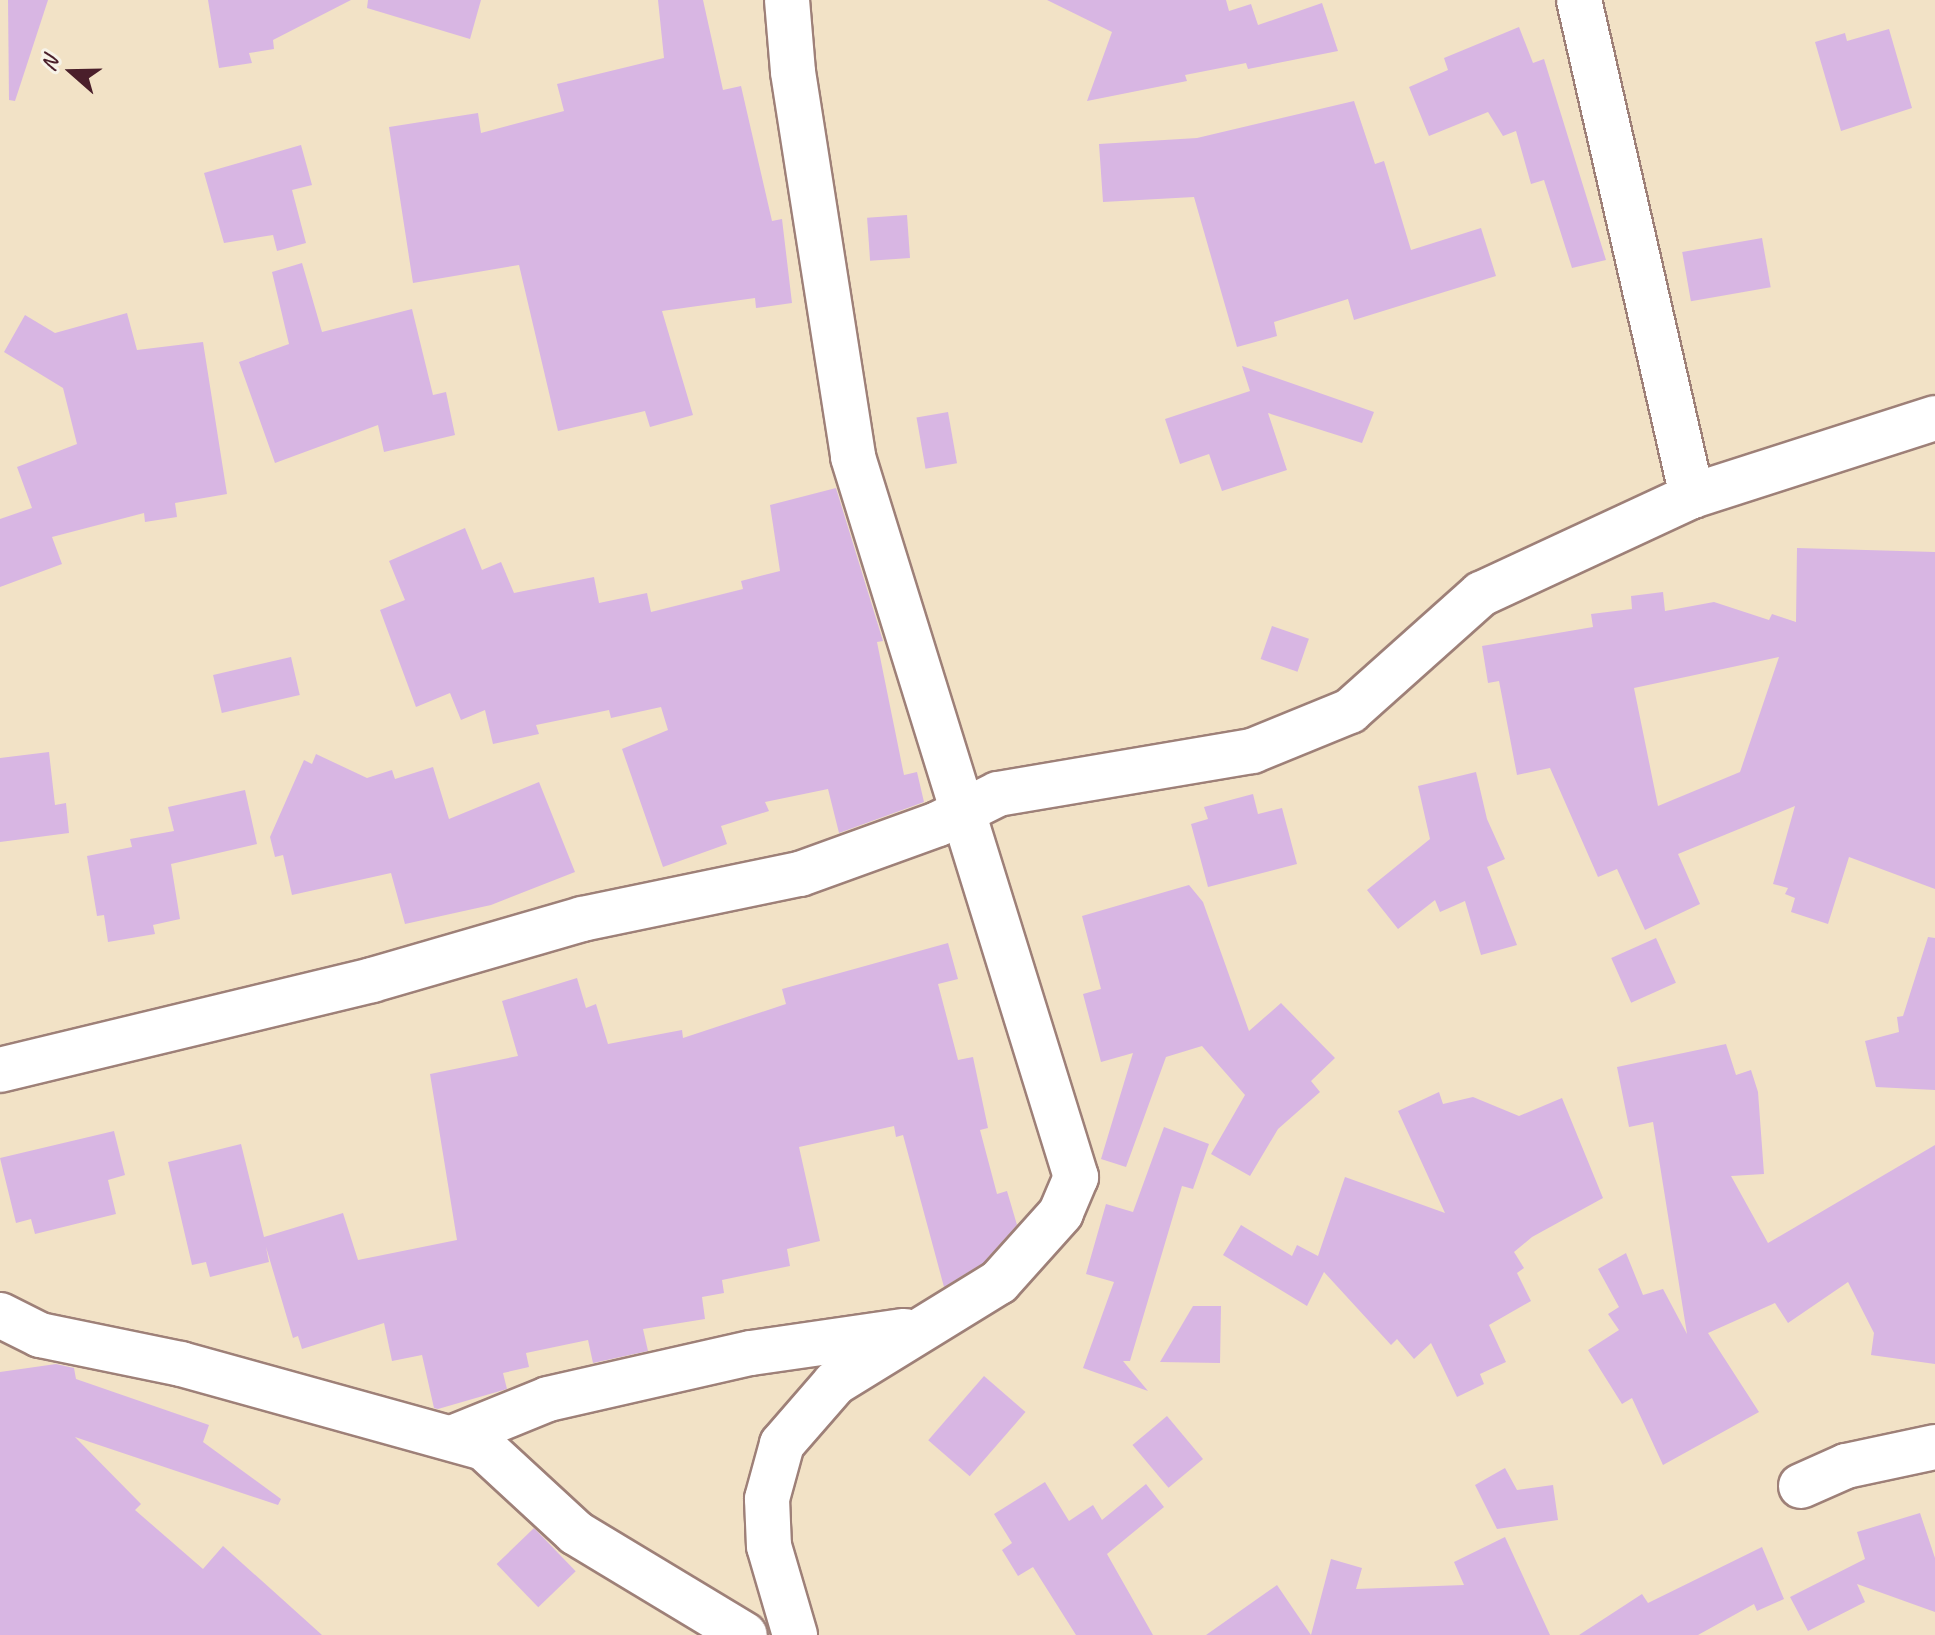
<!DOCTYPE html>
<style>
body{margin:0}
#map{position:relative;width:1935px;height:1635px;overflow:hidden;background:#f2e2c6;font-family:Caveat,sans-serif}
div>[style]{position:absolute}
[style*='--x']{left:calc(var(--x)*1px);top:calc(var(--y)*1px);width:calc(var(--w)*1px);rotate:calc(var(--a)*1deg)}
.building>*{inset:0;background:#d8b6e3;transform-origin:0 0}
.roads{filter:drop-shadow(2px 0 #9e8078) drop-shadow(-2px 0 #9e8078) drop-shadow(0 2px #9e8078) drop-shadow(0 -2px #9e8078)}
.minor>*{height:44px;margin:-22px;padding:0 22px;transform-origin:22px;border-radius:22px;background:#fff}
span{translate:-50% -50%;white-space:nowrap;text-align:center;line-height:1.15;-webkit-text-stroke:7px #f7f3e8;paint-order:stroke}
.north{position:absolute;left:32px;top:32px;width:80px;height:80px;-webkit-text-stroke:6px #f7f3e8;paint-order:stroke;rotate:290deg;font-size:22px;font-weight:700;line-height:32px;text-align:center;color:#4a1f2b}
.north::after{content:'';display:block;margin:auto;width:28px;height:36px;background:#4a1f2b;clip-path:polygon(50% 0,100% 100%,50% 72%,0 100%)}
</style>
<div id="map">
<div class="building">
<div style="clip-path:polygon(8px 0,48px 0,15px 101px,9px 100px)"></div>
<div style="clip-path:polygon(208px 0,351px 0,273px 40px,274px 49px,249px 53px,252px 63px,219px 68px)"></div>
<div style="clip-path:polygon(368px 0,481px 0,470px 39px,367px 8px)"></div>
<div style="clip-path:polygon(658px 0,703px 0,723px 90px,741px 86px,772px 221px,782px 219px,792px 303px,756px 308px,755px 298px,662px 311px,693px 415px,650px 427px,645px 411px,558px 431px,519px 265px,413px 283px,389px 127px,478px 113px,481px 133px,564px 111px,557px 84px,664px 58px)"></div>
<div style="clip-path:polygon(1047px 0,1226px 0,1229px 11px,1251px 4px,1258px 25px,1322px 3px,1338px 51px,1248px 69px,1246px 63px,1185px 75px,1187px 81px,1087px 101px,1112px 32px)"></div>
<div style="clip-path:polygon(1519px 27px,1533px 63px,1544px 59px,1606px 260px,1572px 268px,1544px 180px,1531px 184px,1516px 131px,1503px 136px,1488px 112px,1429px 136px,1409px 87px,1448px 70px,1444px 58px)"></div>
<div style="clip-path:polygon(1889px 29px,1912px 108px,1841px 131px,1815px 42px,1845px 33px,1847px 41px)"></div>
<div style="clip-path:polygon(1354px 101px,1375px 164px,1384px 161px,1411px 250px,1481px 228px,1496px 276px,1354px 320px,1348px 299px,1274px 322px,1277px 336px,1237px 347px,1194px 197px,1103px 202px,1099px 144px,1197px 138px)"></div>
<div style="clip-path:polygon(301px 145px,312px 185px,292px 190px,306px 243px,277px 251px,273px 235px,224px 243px,204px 173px)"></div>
<div style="left:907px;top:215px;width:43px;height:40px;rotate:86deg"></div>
<div style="left:1762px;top:238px;width:50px;height:81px;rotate:80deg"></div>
<div style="clip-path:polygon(302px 263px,322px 332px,412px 309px,433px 395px,446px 392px,455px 435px,384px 452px,378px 425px,275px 463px,239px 362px,289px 344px,272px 272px)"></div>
<div style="clip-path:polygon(127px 313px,137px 350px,203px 342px,227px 494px,175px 503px,177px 517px,145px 522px,144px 513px,52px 537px,62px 564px,0 587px,0 519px,32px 508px,17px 467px,77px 444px,63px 388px,4px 352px,25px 315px,55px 333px)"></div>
<div style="clip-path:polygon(1242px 366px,1374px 412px,1362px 443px,1268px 413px,1287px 470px,1222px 491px,1209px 454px,1180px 464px,1165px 419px,1250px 391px)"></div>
<div style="left:948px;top:412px;width:52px;height:32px;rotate:80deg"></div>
<div style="clip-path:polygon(836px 488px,883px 641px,877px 642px,904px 775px,917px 772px,924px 802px,839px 833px,828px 789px,765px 802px,769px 811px,721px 826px,727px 844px,663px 867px,622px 749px,668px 730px,661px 707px,611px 718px,609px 710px,536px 725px,539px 734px,493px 744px,485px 710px,461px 720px,450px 693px,416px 707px,380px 610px,405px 600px,389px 561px,465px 528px,482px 570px,501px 562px,514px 593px,594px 577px,599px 603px,647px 593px,651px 612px,743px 589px,741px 581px,780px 571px,770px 505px)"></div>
<div style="clip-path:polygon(evenodd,1797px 548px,1935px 552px,1935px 889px,1849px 857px,1828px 924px,1791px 912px,1795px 898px,1785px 894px,1788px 888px,1773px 884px,1795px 806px,1678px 854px,1700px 904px,1645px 930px,1617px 869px,1598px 877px,1550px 768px,1517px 775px,1499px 681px,1488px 683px,1482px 646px,1593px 627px,1591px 614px,1632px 609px,1631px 596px,1663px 592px,1665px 611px,1714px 602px,1769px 620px,1772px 614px,1796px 622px,1797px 548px,1779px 657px,1740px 772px,1658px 806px,1634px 688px,1779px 657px)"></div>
<div style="left:1272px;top:626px;width:39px;height:35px;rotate:19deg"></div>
<div style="left:291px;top:657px;width:39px;height:80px;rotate:77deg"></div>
<div style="clip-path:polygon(49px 752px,55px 805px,66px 803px,69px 833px,0 842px,0 758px)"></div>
<div style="clip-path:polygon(316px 754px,367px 778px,392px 770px,395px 779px,433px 767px,449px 819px,539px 782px,575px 872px,491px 905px,405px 924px,391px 873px,292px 895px,283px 855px,275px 857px,270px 837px,304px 760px,312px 764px)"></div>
<div style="clip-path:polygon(1476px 772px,1487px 819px,1505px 859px,1487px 867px,1517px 945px,1481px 955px,1465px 901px,1440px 912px,1435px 900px,1398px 929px,1367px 890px,1430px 839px,1418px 786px)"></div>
<div style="clip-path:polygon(245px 790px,257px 844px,171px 864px,180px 919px,153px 925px,155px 934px,108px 942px,104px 915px,97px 916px,87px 856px,132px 847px,130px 839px,174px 831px,168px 807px)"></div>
<div style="clip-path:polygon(1253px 794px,1258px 814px,1282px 808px,1297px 864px,1208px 887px,1191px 824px,1208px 819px,1204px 807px)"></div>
<div style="clip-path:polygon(1189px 885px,1203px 902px,1249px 1031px,1281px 1003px,1335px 1058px,1311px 1081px,1320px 1092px,1278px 1129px,1250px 1176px,1211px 1154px,1245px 1095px,1202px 1046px,1166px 1057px,1126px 1167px,1101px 1159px,1133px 1053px,1101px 1062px,1083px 994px,1101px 989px,1082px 916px)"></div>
<div style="clip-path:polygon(1928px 937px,1935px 938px,1935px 1090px,1876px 1087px,1865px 1041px,1899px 1032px,1897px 1017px,1903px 1016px)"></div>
<div style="left:1656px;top:938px;width:49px;height:49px;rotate:66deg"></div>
<div style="clip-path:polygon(948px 943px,958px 979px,938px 984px,958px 1060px,973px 1057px,988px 1128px,980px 1130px,997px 1194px,1007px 1191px,1017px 1225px,983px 1263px,944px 1287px,903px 1135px,896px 1137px,894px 1126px,799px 1147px,820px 1241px,787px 1249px,790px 1266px,722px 1280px,724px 1293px,702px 1297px,705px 1319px,643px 1329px,648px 1351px,593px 1363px,588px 1340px,526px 1353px,529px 1367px,503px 1373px,507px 1389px,438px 1409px,434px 1408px,422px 1355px,392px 1361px,384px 1323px,302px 1349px,298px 1336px,293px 1338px,266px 1247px,269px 1262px,210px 1277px,206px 1262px,192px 1265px,168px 1162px,241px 1144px,264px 1237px,343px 1213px,358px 1260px,457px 1240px,430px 1074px,518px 1056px,502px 1001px,577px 978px,586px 1008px,596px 1004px,608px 1044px,682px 1030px,683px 1038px,786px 1004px,782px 989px)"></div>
<div style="clip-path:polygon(1726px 1044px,1736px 1075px,1751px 1070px,1758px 1092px,1764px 1174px,1731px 1176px,1768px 1243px,1935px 1145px,1935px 1364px,1871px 1355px,1874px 1333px,1848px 1282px,1788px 1323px,1775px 1303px,1708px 1333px,1759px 1412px,1663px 1465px,1632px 1398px,1622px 1404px,1588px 1350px,1619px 1330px,1608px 1314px,1619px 1307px,1598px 1269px,1626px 1253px,1643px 1295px,1663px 1289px,1687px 1334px,1653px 1122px,1629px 1127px,1617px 1067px)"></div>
<div style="clip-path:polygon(1439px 1092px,1443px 1104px,1473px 1097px,1519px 1116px,1562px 1098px,1603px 1198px,1532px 1237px,1514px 1252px,1524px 1268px,1517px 1273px,1531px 1301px,1489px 1325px,1506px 1362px,1480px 1374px,1484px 1384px,1457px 1397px,1431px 1343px,1414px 1359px,1397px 1339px,1391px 1345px,1324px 1272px,1307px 1306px,1223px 1255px,1241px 1225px,1292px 1256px,1297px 1245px,1318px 1256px,1345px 1177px,1445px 1213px,1398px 1111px)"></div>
<div style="clip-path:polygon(1164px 1127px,1209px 1144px,1193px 1189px,1182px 1186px,1130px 1361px,1123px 1361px,1148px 1391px,1083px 1368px,1114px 1282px,1086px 1274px,1106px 1204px,1133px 1212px)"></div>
<div style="clip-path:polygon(114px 1131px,125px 1175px,108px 1180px,116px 1214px,35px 1234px,31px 1219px,16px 1223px,0 1158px)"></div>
<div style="clip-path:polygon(1193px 1306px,1221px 1306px,1220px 1363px,1160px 1362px)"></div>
<div style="clip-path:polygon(56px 1364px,74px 1368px,76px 1379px,209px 1425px,203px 1442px,281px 1499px,278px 1505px,75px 1437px,141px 1504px,135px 1510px,203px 1569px,223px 1546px,322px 1635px,0 1635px,0 1372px)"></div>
<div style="left:984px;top:1376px;width:55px;height:85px;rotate:41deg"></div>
<div style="left:1167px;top:1416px;width:56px;height:45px;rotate:50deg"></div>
<div style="clip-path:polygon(1505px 1468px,1517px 1490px,1553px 1485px,1558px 1520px,1497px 1529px,1475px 1485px)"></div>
<div style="clip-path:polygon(1045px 1482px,1069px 1521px,1093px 1505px,1102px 1520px,1146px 1484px,1164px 1507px,1107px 1554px,1153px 1635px,1076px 1635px,1033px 1567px,1018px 1576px,1002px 1550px,1012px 1543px,994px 1514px)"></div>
<div style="clip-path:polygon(1920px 1513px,1935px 1558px,1935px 1612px,1857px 1584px,1865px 1602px,1808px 1631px,1790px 1597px,1865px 1559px,1857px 1532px)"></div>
<div style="left:534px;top:1528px;width:60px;height:52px;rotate:46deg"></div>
<div style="clip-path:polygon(1505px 1537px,1550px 1635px,1206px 1635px,1277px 1585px,1311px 1635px,1331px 1559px,1362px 1568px,1356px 1589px,1464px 1585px,1454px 1562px)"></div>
<div style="clip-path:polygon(1762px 1547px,1784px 1599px,1757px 1611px,1754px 1604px,1698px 1635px,1579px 1635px,1642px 1594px,1648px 1603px)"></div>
</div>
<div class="roads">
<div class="minor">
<div style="--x:787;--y:0;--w:72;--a:85.2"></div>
<div style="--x:793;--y:72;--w:390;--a:81.1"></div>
<div style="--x:853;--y:457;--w:754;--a:72.79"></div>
<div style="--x:1076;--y:1177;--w:39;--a:113"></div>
<div style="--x:1061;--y:1213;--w:93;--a:131.9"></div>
<div style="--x:999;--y:1282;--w:193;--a:148.4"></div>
<div style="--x:835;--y:1383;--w:81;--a:131"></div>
<div style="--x:782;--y:1444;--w:57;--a:105.3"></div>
<div style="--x:767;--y:1499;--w:47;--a:87.6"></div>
<div style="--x:769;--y:1546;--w:93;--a:73.7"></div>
<div style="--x:1579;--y:0;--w:509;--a:77.17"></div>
<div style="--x:0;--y:1070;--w:383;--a:-13.6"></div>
<div style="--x:372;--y:980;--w:219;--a:-16.2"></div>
<div style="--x:582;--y:919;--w:223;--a:-11.7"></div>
<div style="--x:800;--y:874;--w:147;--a:-19.9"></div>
<div style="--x:938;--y:824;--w:67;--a:-26.6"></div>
<div style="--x:998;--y:794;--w:258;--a:-9.6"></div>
<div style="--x:1252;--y:751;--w:106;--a:-22.2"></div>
<div style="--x:1350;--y:711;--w:176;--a:-41.8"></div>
<div style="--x:1481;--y:594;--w:233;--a:-24.9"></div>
<div style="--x:1692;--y:496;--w:255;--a:-17.8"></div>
<div style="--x:0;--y:1315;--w:45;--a:26.6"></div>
<div style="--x:40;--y:1335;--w:144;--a:11.6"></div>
<div style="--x:181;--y:1364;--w:314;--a:15.5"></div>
<div style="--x:484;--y:1448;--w:125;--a:42.7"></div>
<div style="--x:576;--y:1533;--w:197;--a:31.1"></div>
<div style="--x:457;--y:1436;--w:98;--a:-22.1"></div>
<div style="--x:548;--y:1399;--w:208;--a:-12.8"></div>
<div style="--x:751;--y:1353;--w:155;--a:-8.2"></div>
<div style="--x:1801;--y:1486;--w:49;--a:-24"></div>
<div style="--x:1846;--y:1466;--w:91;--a:-12.1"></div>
</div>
</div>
<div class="north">N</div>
</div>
